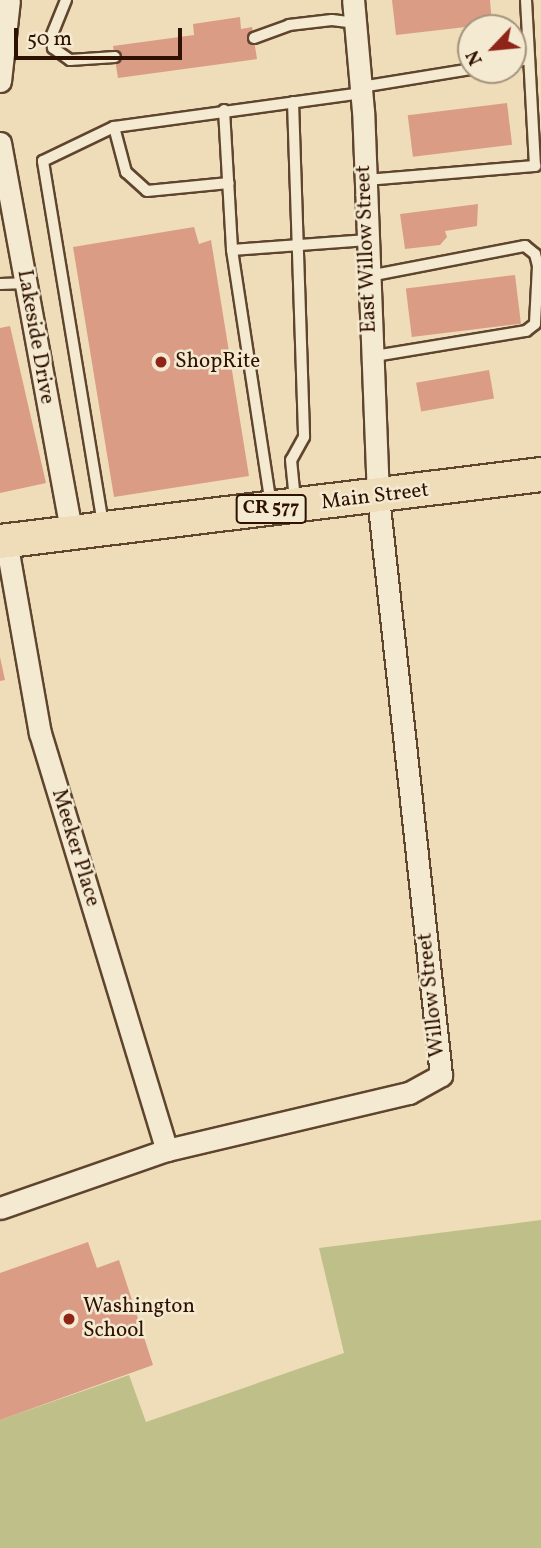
<!DOCTYPE html>
<style>
body{margin:0}
#map{position:relative;width:541px;height:1548px;overflow:hidden;background:#eeddb8;font-family:Vollkorn,serif}
div>[style]{position:absolute}
[style*='--x']{left:calc(var(--x)*1px);top:calc(var(--y)*1px);width:calc(var(--w)*1px);rotate:calc(var(--a)*1deg)}
.green>*{inset:0;background:#bfbf8a}
.building>*{inset:0;background:#db9c86;transform-origin:0 0}
.roads{filter:drop-shadow(2px 0 #5f442e) drop-shadow(-2px 0 #5f442e) drop-shadow(0 2px #5f442e) drop-shadow(0 -2px #5f442e)}
.lane>*{height:10px;margin:-5px;padding:0 5px;transform-origin:5px;border-radius:5px;background:#f4e9d1}
.street>*{height:21px;margin:-10.5px;padding:0 10.5px;transform-origin:10.5px;border-radius:10.5px;background:#f4e9d1}
.primary>*{height:33px;margin:-16.5px;padding:0 16.5px;transform-origin:16.5px;border-radius:16.5px;background:#eeddb8}
.dots>*{width:19px;height:19px;translate:-50% -50%;box-sizing:border-box;border:4px solid #f4e9d1;border-radius:50%}
span{translate:-50% -50%;white-space:nowrap;text-align:center;line-height:1.15;-webkit-text-stroke:5px #f4e9d1;paint-order:stroke}
.shield-label span{padding:2px 5px;background:#f4e9d1;border:2px solid;border-radius:5px;-webkit-text-stroke-width:0}
.shield-label{font-size:19px;color:#2f1100;font-weight:700}
.street-label{font-size:21px;color:#2f1100}
.poi-label{font-size:21px;color:#2f1100}
.left{translate:0 -50%;text-align:left}
.north{position:absolute;left:457px;top:14px;width:70px;height:70px;box-sizing:border-box;background:#f4e9d1;border:2px solid #a5937d;border-radius:50%;rotate:244deg;font-size:19px;font-weight:700;line-height:28px;text-align:center;color:#2f1100}
.north::after{content:'';display:block;margin:auto;width:24px;height:32px;background:#8f2418;clip-path:polygon(50% 0,100% 100%,50% 72%,0 100%)}
.scale{position:absolute;left:14px;top:28px;width:168px;height:32px;box-sizing:border-box;border:4px solid #2f1100;border-top:0;padding-left:9px;font-size:21px;line-height:24px;white-space:nowrap;color:#2f1100;-webkit-text-stroke:5px #f4e9d1;paint-order:stroke}
</style>
<div id="map">
<div class="green">
<div style="clip-path:polygon(541px 1220px,541px 1548px,0 1548px,0 1420px,129px 1375px,146px 1422px,344px 1353px,319px 1248px)"></div>
</div>
<div class="building">
<div style="clip-path:polygon(392px 0,490px 0,492px 24px,396px 35px)"></div>
<div style="clip-path:polygon(240px 17px,241px 29px,252px 27px,257px 59px,118px 78px,113px 46px,194px 35px,193px 24px)"></div>
<div style="left:507px;top:103px;width:42px;height:100px;rotate:83deg"></div>
<div style="clip-path:polygon(478px 204px,477px 226px,445px 231px,447px 237px,440px 245px,405px 249px,400px 214px)"></div>
<div style="clip-path:polygon(194px 227px,199px 244px,211px 240px,249px 476px,114px 497px,73px 247px)"></div>
<div style="left:515px;top:275px;width:49px;height:110px;rotate:83deg"></div>
<div style="clip-path:polygon(10px 326px,46px 483px,0 493px,0 328px)"></div>
<div style="left:489px;top:370px;width:29px;height:74px;rotate:80deg"></div>
<div style="clip-path:polygon(0 657px,5px 680px,0 681px)"></div>
<div style="clip-path:polygon(88px 1242px,97px 1268px,119px 1260px,153px 1365px,0 1420px,0 1273px)"></div>
</div>
<div class="roads">
<div class="lane">
<div style="--x:66;--y:0;--w:38;--a:112"></div>
<div style="--x:52;--y:35;--w:13;--a:86"></div>
<div style="--x:53;--y:48;--w:21;--a:35"></div>
<div style="--x:70;--y:60;--w:45;--a:-3.8"></div>
<div style="--x:254;--y:38;--w:37;--a:-20"></div>
<div style="--x:289;--y:25;--w:43;--a:-6.6"></div>
<div style="--x:332;--y:20;--w:24;--a:7"></div>
<div style="--x:513;--y:62;--w:15;--a:-11"></div>
<div style="--x:361;--y:87;--w:111;--a:-9.3"></div>
<div style="--x:293;--y:102;--w:335;--a:88.1"></div>
<div style="--x:304;--y:437;--w:26;--a:119"></div>
<div style="--x:291;--y:460;--w:40;--a:84.3"></div>
<div style="--x:224;--y:110;--w:140;--a:86.7"></div>
<div style="--x:232;--y:250;--w:136;--a:-4.2"></div>
<div style="--x:114;--y:127;--w:47;--a:75.1"></div>
<div style="--x:126;--y:172;--w:28;--a:42"></div>
<div style="--x:147;--y:191;--w:82;--a:-5.6"></div>
<div style="--x:365;--y:180;--w:171;--a:-4.7"></div>
<div style="--x:535;--y:166;--w:166;--a:-93.1"></div>
<div style="--x:232;--y:250;--w:257;--a:81.3"></div>
<div style="--x:369;--y:276;--w:159;--a:-10.9"></div>
<div style="--x:525;--y:246;--w:13;--a:39"></div>
<div style="--x:535;--y:254;--w:12;--a:76"></div>
<div style="--x:538;--y:266;--w:58;--a:93"></div>
<div style="--x:535;--y:324;--w:11;--a:142"></div>
<div style="--x:526;--y:331;--w:159;--a:170.6"></div>
<div style="--x:0;--y:284;--w:25;--a:-2"></div>
<div style="--x:103;--y:524;--w:368;--a:-99.4"></div>
<div style="--x:43;--y:161;--w:79;--a:-25.6"></div>
<div style="--x:114;--y:127;--w:249;--a:-7.8"></div>
</div>
<div class="street">
<div style="--x:0;--y:81;--w:81;--a:-83.7"></div>
<div style="--x:0;--y:143;--w:393;--a:79.6"></div>
<div style="--x:6;--y:541;--w:195;--a:80"></div>
<div style="--x:40;--y:733;--w:436;--a:73.1"></div>
<div style="--x:0;--y:1208;--w:177;--a:-19.2"></div>
<div style="--x:167;--y:1150;--w:249;--a:-13.3"></div>
<div style="--x:409;--y:1093;--w:37;--a:-29"></div>
<div style="--x:441;--y:1075;--w:581;--a:-96.22"></div>
<div style="--x:378;--y:497;--w:386;--a:-92.2"></div>
<div style="--x:363;--y:111;--w:111;--a:-95.1"></div>
</div>
<div class="primary">
<div style="--x:0;--y:541;--w:545;--a:-7.06"></div>
</div>
</div>
<div class="dots">
<div style="left:161px;top:362px;background:#8f2418"></div>
<div style="left:69px;top:1319px;background:#8f2418"></div>
</div>
<div class="shield-label">
<span style="left:271px;top:509px">CR 577</span>
</div>
<div class="street-label">
<span style="left:367px;top:249px;rotate:-92deg">East Willow Street</span>
<span style="left:35px;top:337px;rotate:80deg">Lakeside Drive</span>
<span style="left:375px;top:497px;rotate:-7deg">Main Street</span>
<span style="left:75px;top:848px;rotate:73deg">Meeker Place</span>
<span style="left:432px;top:995px;rotate:-96deg">Willow Street</span>
</div>
<div class="poi-label">
<span class="left" style="left:175px;top:362px">ShopRite</span>
<span class="left" style="left:83px;top:1319px">Washington<br>School</span>
</div>
<div class="north">N</div>
<div class="scale">50 m</div>
</div>
